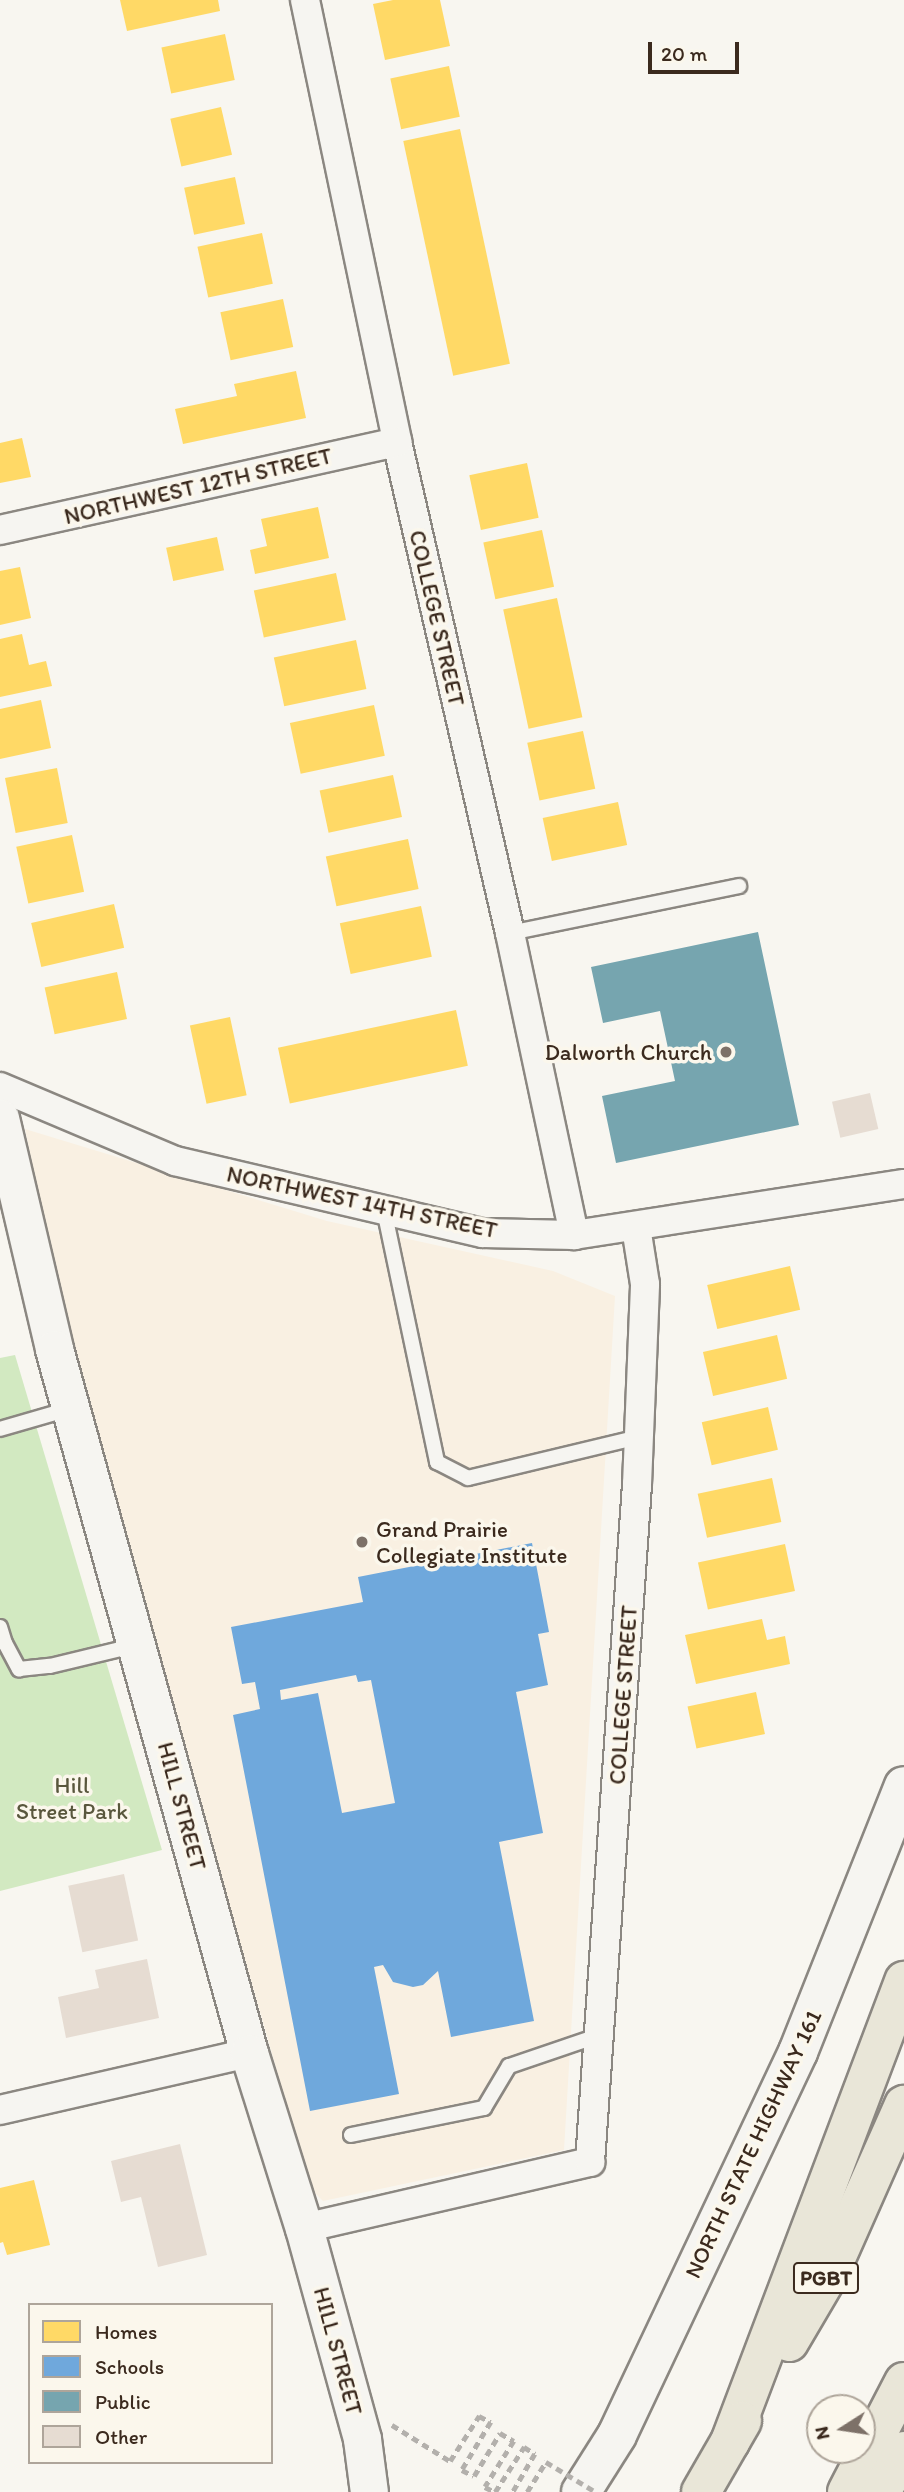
<!DOCTYPE html>
<style>
body{margin:0}
#map{position:relative;width:904px;height:2492px;overflow:hidden;background:#f8f6f0;font-family:Itim,sans-serif}
div>[style]{position:absolute}
[style*='--x']{left:calc(var(--x)*1px);top:calc(var(--y)*1px);width:calc(var(--w)*1px);rotate:calc(var(--a)*1deg)}
.built>*{inset:0;background:#f9f0e2}
.green>*{inset:0;background:#d2e9c1}
.homes>*{inset:0;background:#ffd966;transform-origin:0 0}
.schools>*{inset:0;background:#6fa8dc}
.public>*{inset:0;background:#76a5af}
.building>*{inset:0;background:#e6dcd2;transform-origin:0 0}
.path>*{height:4.5px;margin-top:-2.25px;transform-origin:0;background:repeating-linear-gradient(90deg,#b3b0ac 0 7px,transparent 0 12px)}
.roads{filter:drop-shadow(2px 0 #8b8781) drop-shadow(-2px 0 #8b8781) drop-shadow(0 2px #8b8781) drop-shadow(0 -2px #8b8781)}
.service>*{height:14px;margin:-7px;padding:0 7px;transform-origin:7px;border-radius:7px;background:#f6f5f1}
.minor>*{height:28px;margin:-14px;padding:0 14px;transform-origin:14px;border-radius:14px;background:#f6f5f1}
.tertiary>*{height:37px;margin:-18.5px;padding:0 18.5px;transform-origin:18.5px;border-radius:18.5px;background:#f6f5f1}
.secondary>*{height:38px;margin:-19px;padding:0 19px;transform-origin:19px;border-radius:19px;background:#f6f5f1}
.motorway>*{height:38px;margin:-19px;padding:0 19px;transform-origin:19px;border-radius:19px;background:#e9e6d8}
.path-bridge>*{height:4.5px;margin-top:-2.25px;transform-origin:0;background:repeating-linear-gradient(90deg,#b3b0ac 0 7px,transparent 0 12px)}
.dots>*{width:19px;height:19px;translate:-50% -50%;box-sizing:border-box;border:4px solid #fbf7ec;border-radius:50%}
span{translate:-50% -50%;white-space:nowrap;text-align:center;line-height:1.15;-webkit-text-stroke:7px #fbf7ec;paint-order:stroke}
.shield-label span{padding:2px 5px;background:#fbf7ec;border:2px solid;border-radius:5px;-webkit-text-stroke-width:0}
.shield-label{font-size:21px;color:#3b2a1e;font-weight:700}
.street-label{font-size:23px;color:#3b2a1e}
.poi-label{font-size:23px;color:#3b2a1e}
.right{translate:-100% -50%;text-align:right}
.left{translate:0 -50%;text-align:left}
.park-label{font-size:23px;color:#59573d}
.legend{position:absolute;left:28px;top:2303px;width:245px;height:161px;box-sizing:border-box;background:#fbf7ec;border:2px solid #aea59a;margin:0;padding:9px 12px;list-style:none;font-size:21px;color:#3b2a1e}
.legend li{display:flex;align-items:center;gap:14px;height:35px}
.legend b{width:35px;border:2px solid #aea59a}
.north{position:absolute;left:806px;top:2394px;width:70px;height:70px;box-sizing:border-box;background:#fbf7ec;border:2px solid #aea59a;border-radius:50%;rotate:258deg;font-size:19px;font-weight:700;line-height:28px;text-align:center;color:#3b2a1e}
.north::after{content:'';display:block;margin:auto;width:24px;height:32px;background:#7d7168;clip-path:polygon(50% 0,100% 100%,50% 72%,0 100%)}
.scale{position:absolute;left:648px;top:42px;width:91px;height:32px;box-sizing:border-box;border:4px solid #3b2a1e;border-top:0;padding-left:9px;font-size:21px;line-height:24px;white-space:nowrap;color:#3b2a1e;-webkit-text-stroke:5px #fbf7ec;paint-order:stroke}
</style>
<div id="map">
<div class="built">
<div style="clip-path:polygon(25px 1129px,327px 1221px,553px 1271px,615px 1296px,564px 2150px,323px 2201px,311px 2189px,71px 1355px)"></div>
</div>
<div class="green">
<div style="clip-path:polygon(15px 1355px,162px 1850px,0 1891px,0 1358px)"></div>
</div>
<div class="homes">
<div style="clip-path:polygon(120px 0,218px 0,220px 11px,127px 31px)"></div>
<div style="clip-path:polygon(393px 0,440px 0,450px 46px,385px 60px,373px 4px)"></div>
<div style="left:225px;top:34px;width:47px;height:65px;rotate:78deg"></div>
<div style="left:449px;top:66px;width:52px;height:60px;rotate:78deg"></div>
<div style="left:221px;top:107px;width:49px;height:52px;rotate:77deg"></div>
<div style="left:460px;top:129px;width:240px;height:58px;rotate:78deg"></div>
<div style="left:235px;top:177px;width:48px;height:52px;rotate:78deg"></div>
<div style="left:262px;top:233px;width:52px;height:66px;rotate:78deg"></div>
<div style="left:283px;top:299px;width:49px;height:64px;rotate:78deg"></div>
<div style="clip-path:polygon(296px 371px,306px 418px,183px 444px,175px 409px,237px 396px,234px 384px)"></div>
<div style="clip-path:polygon(22px 438px,31px 477px,0 483px,0 443px)"></div>
<div style="left:527px;top:463px;width:56px;height:59px;rotate:78deg"></div>
<div style="clip-path:polygon(318px 507px,329px 558px,255px 574px,250px 550px,267px 546px,261px 519px)"></div>
<div style="left:542px;top:530px;width:58px;height:60px;rotate:78deg"></div>
<div style="left:217px;top:537px;width:34px;height:52px;rotate:78deg"></div>
<div style="clip-path:polygon(20px 567px,31px 618px,0 625px,0 571px)"></div>
<div style="left:336px;top:573px;width:48px;height:84px;rotate:78deg"></div>
<div style="left:557px;top:598px;width:122px;height:55px;rotate:78deg"></div>
<div style="clip-path:polygon(22px 634px,29px 665px,46px 661px,52px 686px,0 697px,0 639px)"></div>
<div style="left:356px;top:640px;width:50px;height:84px;rotate:78deg"></div>
<div style="clip-path:polygon(41px 700px,51px 748px,0 759px,0 709px)"></div>
<div style="left:374px;top:705px;width:52px;height:86px;rotate:78deg"></div>
<div style="left:583px;top:731px;width:59px;height:57px;rotate:78deg"></div>
<div style="left:57px;top:768px;width:56px;height:53px;rotate:79deg"></div>
<div style="left:393px;top:775px;width:43px;height:75px;rotate:78deg"></div>
<div style="left:618px;top:802px;width:44px;height:77px;rotate:78deg"></div>
<div style="left:72px;top:835px;width:58px;height:57px;rotate:78deg"></div>
<div style="left:408px;top:839px;width:51px;height:84px;rotate:78deg"></div>
<div style="left:114px;top:904px;width:45px;height:85px;rotate:77deg"></div>
<div style="left:421px;top:906px;width:52px;height:83px;rotate:78deg"></div>
<div style="left:117px;top:972px;width:48px;height:74px;rotate:78deg"></div>
<div style="left:456px;top:1010px;width:57px;height:182px;rotate:78deg"></div>
<div style="left:230px;top:1017px;width:80px;height:41px;rotate:78deg"></div>
<div style="left:790px;top:1266px;width:45px;height:85px;rotate:77deg"></div>
<div style="left:777px;top:1335px;width:45px;height:76px;rotate:77deg"></div>
<div style="left:768px;top:1407px;width:44px;height:68px;rotate:77deg"></div>
<div style="left:772px;top:1478px;width:45px;height:76px;rotate:78deg"></div>
<div style="left:785px;top:1544px;width:48px;height:89px;rotate:78deg"></div>
<div style="clip-path:polygon(762px 1619px,767px 1640px,785px 1636px,790px 1664px,696px 1684px,685px 1635px)"></div>
<div style="left:756px;top:1692px;width:43px;height:70px;rotate:78deg"></div>
<div style="clip-path:polygon(34px 2180px,50px 2245px,7px 2255px,3px 2242px,0 2243px,0 2188px)"></div>
</div>
<div class="schools">
<div style="clip-path:polygon(evenodd,532px 1543px,549px 1632px,538px 1634px,548px 1685px,516px 1692px,543px 1833px,499px 1842px,534px 2021px,451px 2037px,438px 1971px,423px 1985px,413px 1987px,393px 1982px,383px 1965px,374px 1967px,399px 2094px,310px 2111px,233px 1715px,260px 1709px,255px 1682px,242px 1684px,231px 1627px,363px 1602px,358px 1577px,532px 1543px,356px 1675px,358px 1682px,371px 1680px,395px 1803px,342px 1813px,318px 1693px,281px 1700px,280px 1690px,356px 1675px)"></div>
</div>
<div class="public">
<div style="clip-path:polygon(758px 932px,799px 1125px,616px 1163px,602px 1096px,675px 1081px,660px 1011px,603px 1023px,591px 967px)"></div>
</div>
<div class="building">
<div style="left:870px;top:1093px;width:37px;height:39px;rotate:77deg"></div>
<div style="left:124px;top:1874px;width:68px;height:57px;rotate:78deg"></div>
<div style="clip-path:polygon(147px 1959px,159px 2018px,66px 2038px,58px 1997px,99px 1988px,95px 1970px)"></div>
<div style="clip-path:polygon(180px 2144px,207px 2255px,158px 2267px,141px 2197px,121px 2202px,111px 2161px)"></div>
</div>
<div class="path">
<div style="--x:392;--y:2425;--w:68;--a:31.8"></div>
<div style="--x:450;--y:2461;--w:54;--a:-57.2"></div>
<div style="--x:479;--y:2416;--w:13;--a:27"></div>
<div style="--x:491;--y:2422;--w:56;--a:121.1"></div>
<div style="--x:462;--y:2470;--w:13;--a:27"></div>
<div style="--x:474;--y:2476;--w:50;--a:-58.8"></div>
<div style="--x:500;--y:2433;--w:16;--a:30"></div>
<div style="--x:514;--y:2441;--w:54;--a:122.2"></div>
<div style="--x:485;--y:2487;--w:11;--a:27"></div>
<div style="--x:495;--y:2492;--w:54;--a:-57.2"></div>
<div style="--x:524;--y:2447;--w:13;--a:32"></div>
<div style="--x:535;--y:2454;--w:44;--a:120.1"></div>
<div style="--x:527;--y:2492;--w:36;--a:-58"></div>
</div>
<div class="roads">
<div class="service">
<div style="--x:510;--y:933;--w:234;--a:-11.6"></div>
<div style="--x:384;--y:1210;--w:258;--a:78.1"></div>
<div style="--x:437;--y:1462;--w:35;--a:27"></div>
<div style="--x:468;--y:1478;--w:176;--a:-13.5"></div>
<div style="--x:0;--y:1429;--w:72;--a:-16.2"></div>
<div style="--x:0;--y:1627;--w:17;--a:73"></div>
<div style="--x:5;--y:1643;--w:30;--a:62"></div>
<div style="--x:19;--y:1669;--w:31;--a:-6"></div>
<div style="--x:50;--y:1666;--w:89;--a:-13.6"></div>
<div style="--x:351;--y:2135;--w:136;--a:-11.5"></div>
<div style="--x:484;--y:2108;--w:49;--a:-59.2"></div>
<div style="--x:509;--y:2066;--w:96;--a:-18.8"></div>
</div>
<div class="minor">
<div style="--x:305;--y:0;--w:451;--a:78.2"></div>
<div style="--x:397;--y:442;--w:504;--a:77.04"></div>
<div style="--x:510;--y:933;--w:309;--a:78"></div>
<div style="--x:0;--y:530;--w:407;--a:-12.5"></div>
<div style="--x:0;--y:1087;--w:190;--a:22.9"></div>
<div style="--x:175;--y:1161;--w:316;--a:13.2"></div>
<div style="--x:483;--y:1233;--w:91;--a:1.3"></div>
<div style="--x:574;--y:1235;--w:334;--a:-8.8"></div>
<div style="--x:0;--y:2110;--w:255;--a:-12.9"></div>
<div style="--x:304;--y:2228;--w:294;--a:-13"></div>
<div style="--x:590;--y:2162;--w:679;--a:-86.03"></div>
<div style="--x:637;--y:1485;--w:201;--a:-87.7"></div>
<div style="--x:645;--y:1284;--w:58;--a:-99"></div>
</div>
<div class="tertiary">
<div style="--x:0;--y:1118;--w:237;--a:76.8"></div>
<div style="--x:54;--y:1349;--w:731;--a:74.52"></div>
<div style="--x:249;--y:2053;--w:183;--a:72.6"></div>
<div style="--x:304;--y:2228;--w:219;--a:74.6"></div>
<div style="--x:362;--y:2439;--w:53;--a:82.5"></div>
</div>
<div class="secondary">
<div style="--x:581;--y:2492;--w:67;--a:-57.7"></div>
<div style="--x:617;--y:2435;--w:424;--a:-64.7"></div>
<div style="--x:798;--y:2052;--w:286;--a:-68.3"></div>
</div>
<div class="motorway">
<div style="--x:789;--y:2342;--w:79;--a:-59.5"></div>
<div style="--x:829;--y:2274;--w:185;--a:-66.1"></div>
<div style="--x:730;--y:2442;--w:493;--a:-69.3"></div>
<div style="--x:701;--y:2492;--w:82;--a:-60"></div>
<div style="--x:847;--y:2492;--w:124;--a:-62.6"></div>
<div style="--x:881;--y:2492;--w:47;--a:-60.7"></div>
</div>
</div>
<div class="path-bridge">
<div style="--x:546;--y:2462;--w:58;--a:31"></div>
</div>
<div class="dots">
<div style="left:726px;top:1052px;background:#7d7168"></div>
<div style="left:362px;top:1542px;background:#7d7168"></div>
</div>
<div class="shield-label">
<span style="left:826px;top:2278px">PGBT</span>
</div>
<div class="street-label">
<span style="left:198px;top:486px;rotate:-13deg">NORTHWEST 12TH STREET</span>
<span style="left:437px;top:618px;rotate:77deg">COLLEGE STREET</span>
<span style="left:362px;top:1202px;rotate:12deg">NORTHWEST 14TH STREET</span>
<span style="left:623px;top:1695px;rotate:-86deg">COLLEGE STREET</span>
<span style="left:182px;top:1806px;rotate:75deg">HILL STREET</span>
<span style="left:753px;top:2144px;rotate:-65deg">NORTH STATE HIGHWAY 161</span>
<span style="left:338px;top:2351px;rotate:75deg">HILL STREET</span>
</div>
<div class="poi-label">
<span class="right" style="left:712px;top:1052px">Dalworth Church</span>
<span class="left" style="left:376px;top:1542px">Grand Prairie<br>Collegiate Institute</span>
</div>
<div class="park-label">
<span style="left:72px;top:1798px">Hill<br>Street Park</span>
</div>
<ul class="legend">
<li><b style="height:19px;background:#ffd966"></b>Homes</li>
<li><b style="height:19px;background:#6fa8dc"></b>Schools</li>
<li><b style="height:19px;background:#76a5af"></b>Public</li>
<li><b style="height:19px;background:#e6dcd2"></b>Other</li>
</ul>
<div class="north">N</div>
<div class="scale">20 m</div>
</div>
